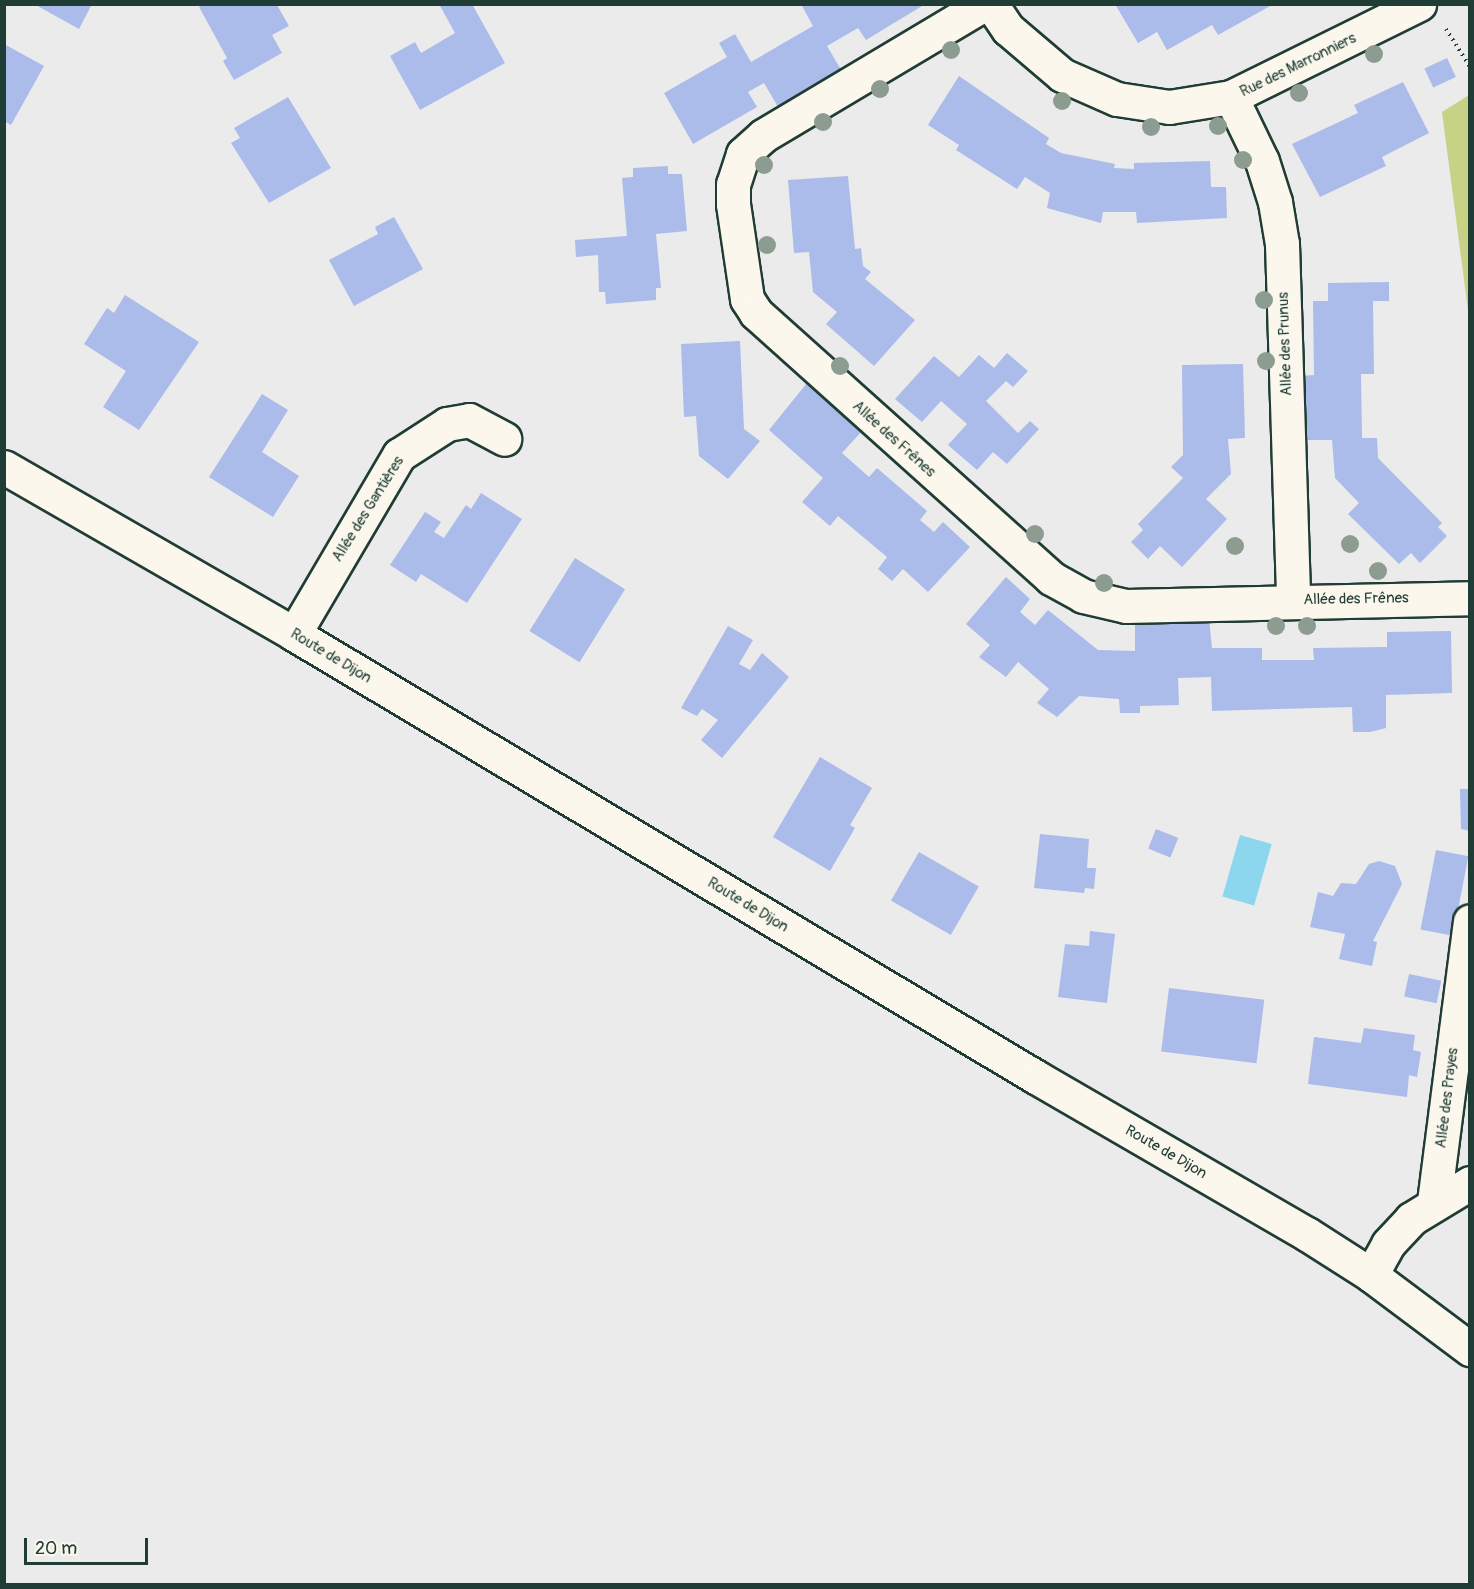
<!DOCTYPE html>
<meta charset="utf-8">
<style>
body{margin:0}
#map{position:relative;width:1474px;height:1589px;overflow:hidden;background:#ebebec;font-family:Pangolin,sans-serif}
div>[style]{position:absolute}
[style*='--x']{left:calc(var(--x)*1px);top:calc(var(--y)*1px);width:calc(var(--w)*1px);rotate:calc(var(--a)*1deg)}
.green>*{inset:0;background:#c6d387}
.water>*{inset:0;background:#8dd7ee;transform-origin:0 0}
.building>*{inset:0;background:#abbbea;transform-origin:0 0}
.path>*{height:4px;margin-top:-2px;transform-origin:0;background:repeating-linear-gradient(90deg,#1f3d34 0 1.5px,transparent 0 6px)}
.roads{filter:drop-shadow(2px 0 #1f3d34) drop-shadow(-2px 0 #1f3d34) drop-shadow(0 2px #1f3d34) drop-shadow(0 -2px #1f3d34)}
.minor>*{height:33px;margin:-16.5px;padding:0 16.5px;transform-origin:16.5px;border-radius:16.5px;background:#fbf7ec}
.major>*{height:33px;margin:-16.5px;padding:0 16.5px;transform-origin:16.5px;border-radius:16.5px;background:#fbf7ec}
.trees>*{width:18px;height:18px;margin:-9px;border-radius:50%;background:#8d9c90}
span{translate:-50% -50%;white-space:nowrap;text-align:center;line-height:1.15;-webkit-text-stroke:4.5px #fbf7ec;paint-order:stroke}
.street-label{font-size:15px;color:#1f3d34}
.frame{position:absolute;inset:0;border:6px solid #1f3d34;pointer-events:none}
.scale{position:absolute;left:24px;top:1538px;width:124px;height:27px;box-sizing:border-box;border:3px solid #1f3d34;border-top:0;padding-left:8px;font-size:18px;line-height:21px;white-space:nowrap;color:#1f3d34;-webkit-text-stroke:4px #fbf7ec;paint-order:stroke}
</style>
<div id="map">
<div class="green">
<div style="clip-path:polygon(1469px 95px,1469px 318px,1442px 112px)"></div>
</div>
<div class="water">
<div style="left:1240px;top:835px;width:33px;height:64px;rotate:16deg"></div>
</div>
<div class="building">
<div style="clip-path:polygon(34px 4px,92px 4px,79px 29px)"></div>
<div style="clip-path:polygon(439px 4px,472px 4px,505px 63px,420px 110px,390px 56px,415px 42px,421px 53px,455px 33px)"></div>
<div style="clip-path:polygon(801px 4px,922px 6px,866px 40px,858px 28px,827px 46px,843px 73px,781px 112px,764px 83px,748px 92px,757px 107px,693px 144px,664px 93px,727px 57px,719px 43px,735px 34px,751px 62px,813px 26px)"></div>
<div style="clip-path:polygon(1115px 4px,1274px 4px,1218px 35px,1212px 25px,1167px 50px,1157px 32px,1138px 43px)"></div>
<div style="clip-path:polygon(204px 5px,277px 5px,289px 26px,272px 35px,282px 53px,234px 80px,223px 61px,227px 58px,199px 7px)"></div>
<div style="clip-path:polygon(4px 44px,44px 66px,11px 125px,4px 121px)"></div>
<div style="left:1447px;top:58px;width:21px;height:25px;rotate:65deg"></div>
<div style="clip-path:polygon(959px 76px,1049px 138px,1046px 144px,1061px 153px,1115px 164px,1114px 168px,1134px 169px,1134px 163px,1210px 161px,1211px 187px,1226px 187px,1227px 218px,1137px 223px,1136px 212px,1103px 212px,1101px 223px,1047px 208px,1050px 193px,1025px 177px,1017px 189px,956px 150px,959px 145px,928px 125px)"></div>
<div style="clip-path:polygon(1403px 82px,1429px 133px,1382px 157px,1386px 166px,1320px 197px,1292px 144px,1358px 113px,1354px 105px)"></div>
<div style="clip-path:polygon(288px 97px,331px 168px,269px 203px,231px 143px,240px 138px,234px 128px)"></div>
<div style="clip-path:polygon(668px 166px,668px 174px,682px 174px,687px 231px,656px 234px,661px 288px,656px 288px,656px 300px,606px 304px,605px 292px,599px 292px,598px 255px,576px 257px,575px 240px,627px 236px,622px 178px,633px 177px,633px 168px)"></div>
<div style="clip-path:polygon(848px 176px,855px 249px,861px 248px,863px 266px,871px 272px,865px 279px,915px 320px,874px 366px,826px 324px,837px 312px,813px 292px,809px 252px,794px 253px,788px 180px)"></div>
<div style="clip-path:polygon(394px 217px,423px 269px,354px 306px,329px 260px,378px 234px,375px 227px)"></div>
<div style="clip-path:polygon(1389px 282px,1389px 301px,1373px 301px,1374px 374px,1361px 374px,1362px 438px,1377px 438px,1378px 458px,1442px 523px,1438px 527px,1447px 536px,1420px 563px,1411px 553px,1399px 564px,1348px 514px,1359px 503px,1335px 478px,1332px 440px,1301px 440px,1300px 376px,1314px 375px,1313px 301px,1328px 301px,1328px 283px)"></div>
<div style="clip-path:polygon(125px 295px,199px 342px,139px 430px,103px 407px,126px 371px,84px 344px,107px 308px,114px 313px)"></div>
<div style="clip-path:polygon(740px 341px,744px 429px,760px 441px,728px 479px,699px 456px,696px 416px,684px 417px,681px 344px)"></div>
<div style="clip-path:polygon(1007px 353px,1028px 371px,1013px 387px,1006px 381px,986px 401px,1018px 433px,1030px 421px,1039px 429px,1007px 464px,993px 452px,977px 470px,948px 445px,967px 424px,941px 401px,922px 422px,895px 399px,934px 356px,959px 377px,979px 355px,994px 368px)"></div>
<div style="clip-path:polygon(1243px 364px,1245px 438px,1228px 439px,1231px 474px,1206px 499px,1227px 519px,1182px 567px,1160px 546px,1148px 559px,1131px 542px,1143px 530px,1138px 524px,1183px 478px,1171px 467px,1183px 455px,1182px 365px)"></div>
<div style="clip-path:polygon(807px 383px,862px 431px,842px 453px,869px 477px,877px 468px,927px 511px,920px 520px,934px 532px,943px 522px,970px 547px,928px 592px,903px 569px,892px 581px,878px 569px,887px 557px,838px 516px,830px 526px,802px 502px,823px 478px,769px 430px)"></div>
<div style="clip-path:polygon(262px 394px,288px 410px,262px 452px,299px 476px,273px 517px,209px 477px)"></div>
<div style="clip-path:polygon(481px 493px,522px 519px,467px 603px,421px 574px,416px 582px,390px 565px,425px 512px,441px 522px,434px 532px,444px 538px,466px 505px,471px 509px)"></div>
<div style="left:575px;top:558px;width:59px;height:86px;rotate:32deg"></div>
<div style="clip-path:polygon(1006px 577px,1030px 599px,1020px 612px,1035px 625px,1048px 610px,1098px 650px,1135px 651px,1135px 620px,1209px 619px,1212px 648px,1262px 648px,1262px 660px,1314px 660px,1313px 648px,1387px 647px,1387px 632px,1451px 631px,1452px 693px,1386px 695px,1386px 728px,1370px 732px,1353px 732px,1352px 707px,1212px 711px,1211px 677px,1178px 678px,1179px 705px,1140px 706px,1140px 713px,1120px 713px,1119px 699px,1079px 696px,1057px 717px,1037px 703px,1049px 689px,1018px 662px,1006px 677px,979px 657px,990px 645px,966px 624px)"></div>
<div style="clip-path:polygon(728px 626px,753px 640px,739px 664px,750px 670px,762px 653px,789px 677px,722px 758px,701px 740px,718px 720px,702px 709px,697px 716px,681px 708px)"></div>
<div style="clip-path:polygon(820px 757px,872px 788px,850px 825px,855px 828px,830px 871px,773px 837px)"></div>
<div style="clip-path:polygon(1460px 789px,1470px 789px,1470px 831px,1461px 829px)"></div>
<div style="left:1156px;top:829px;width:24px;height:21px;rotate:22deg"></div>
<div style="clip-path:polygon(1040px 834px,1089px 839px,1087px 868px,1096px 868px,1094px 889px,1085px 888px,1084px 893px,1034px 888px)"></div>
<div style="left:1436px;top:850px;width:33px;height:81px;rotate:11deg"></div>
<div style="left:919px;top:852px;width:69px;height:56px;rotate:30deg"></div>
<div style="clip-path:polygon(1379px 861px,1395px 866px,1402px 884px,1373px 941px,1377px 942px,1372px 966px,1339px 959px,1345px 934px,1310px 927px,1318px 892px,1333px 896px,1341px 883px,1356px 884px,1369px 864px)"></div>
<div style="clip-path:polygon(1090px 931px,1115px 934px,1107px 1003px,1058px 997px,1065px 944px,1089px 946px)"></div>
<div style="left:1409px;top:974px;width:33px;height:23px;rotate:12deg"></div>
<div style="left:1169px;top:988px;width:96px;height:64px;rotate:7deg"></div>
<div style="clip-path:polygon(1364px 1028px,1415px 1035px,1413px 1050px,1421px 1052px,1417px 1077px,1409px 1075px,1407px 1097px,1308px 1084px,1314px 1037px,1361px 1043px)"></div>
</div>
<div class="path">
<div style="--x:1446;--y:29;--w:45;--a:57.7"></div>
</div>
<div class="roads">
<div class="minor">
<div style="--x:984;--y:4;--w:257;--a:149.2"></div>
<div style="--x:763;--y:136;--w:27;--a:138"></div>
<div style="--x:743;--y:154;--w:32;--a:108"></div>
<div style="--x:733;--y:184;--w:20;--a:90"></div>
<div style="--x:733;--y:204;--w:96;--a:81.6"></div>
<div style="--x:747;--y:299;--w:17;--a:57"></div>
<div style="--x:756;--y:313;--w:397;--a:41.9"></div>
<div style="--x:1051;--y:578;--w:37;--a:29"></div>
<div style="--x:1083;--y:596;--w:44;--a:13.1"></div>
<div style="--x:1126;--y:606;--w:344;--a:-1.3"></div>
<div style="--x:991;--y:4;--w:30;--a:56"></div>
<div style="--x:1008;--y:29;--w:71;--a:40.4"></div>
<div style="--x:1062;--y:75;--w:60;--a:23.6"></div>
<div style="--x:1117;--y:99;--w:53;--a:8.7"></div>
<div style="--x:1169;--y:107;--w:63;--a:-9.2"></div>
<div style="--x:1231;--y:97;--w:210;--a:-26.3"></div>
<div style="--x:1231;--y:97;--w:71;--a:64.2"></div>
<div style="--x:1262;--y:161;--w:43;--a:72.4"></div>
<div style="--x:1275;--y:202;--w:43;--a:80.5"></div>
<div style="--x:1282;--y:244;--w:356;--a:88.2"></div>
<div style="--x:294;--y:634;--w:208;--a:-59.6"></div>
<div style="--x:399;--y:455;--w:57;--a:-32.9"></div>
<div style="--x:447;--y:424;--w:22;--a:-10"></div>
<div style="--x:469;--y:420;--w:40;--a:28"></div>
<div style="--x:1434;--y:1202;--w:283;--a:-82.7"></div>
<div style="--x:1371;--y:1275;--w:35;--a:-61"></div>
<div style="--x:1388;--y:1244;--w:34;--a:-47"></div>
<div style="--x:1411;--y:1219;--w:69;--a:-31.4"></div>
</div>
<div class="major">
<div style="--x:4;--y:467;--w:335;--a:29.9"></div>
<div style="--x:294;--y:634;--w:864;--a:30.84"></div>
<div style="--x:1036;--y:1077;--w:313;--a:30.1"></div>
<div style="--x:1307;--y:1234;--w:76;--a:32.6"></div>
<div style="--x:1371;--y:1275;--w:124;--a:36.8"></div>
</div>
</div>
<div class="trees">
<div style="left:951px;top:50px"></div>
<div style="left:1374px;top:54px"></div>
<div style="left:880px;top:89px"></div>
<div style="left:1299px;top:93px"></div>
<div style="left:1062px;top:101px"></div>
<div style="left:823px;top:122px"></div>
<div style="left:1218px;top:126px"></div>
<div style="left:1151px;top:127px"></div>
<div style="left:1243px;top:160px"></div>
<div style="left:764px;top:165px"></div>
<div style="left:767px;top:245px"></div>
<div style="left:1264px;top:300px"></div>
<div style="left:1266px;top:361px"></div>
<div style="left:840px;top:366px"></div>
<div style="left:1035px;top:534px"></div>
<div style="left:1350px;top:544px"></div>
<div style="left:1235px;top:546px"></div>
<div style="left:1378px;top:571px"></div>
<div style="left:1104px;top:583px"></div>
<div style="left:1276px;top:626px"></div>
<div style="left:1307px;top:626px"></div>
</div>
<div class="street-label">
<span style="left:1298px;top:65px;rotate:-26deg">Rue des Marronniers</span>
<span style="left:1285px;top:344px;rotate:-92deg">Allée des Prunus</span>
<span style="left:894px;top:439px;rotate:42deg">Allée des Frênes</span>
<span style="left:368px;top:509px;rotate:-58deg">Allée des Gantières</span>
<span style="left:1356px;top:599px;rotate:-1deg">Allée des Frênes</span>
<span style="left:331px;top:656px;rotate:31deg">Route de Dijon</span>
<span style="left:748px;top:905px;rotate:31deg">Route de Dijon</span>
<span style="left:1447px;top:1098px;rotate:-83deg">Allée des Prayes</span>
<span style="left:1166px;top:1152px;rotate:30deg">Route de Dijon</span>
</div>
<div class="frame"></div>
<div class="scale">20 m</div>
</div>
